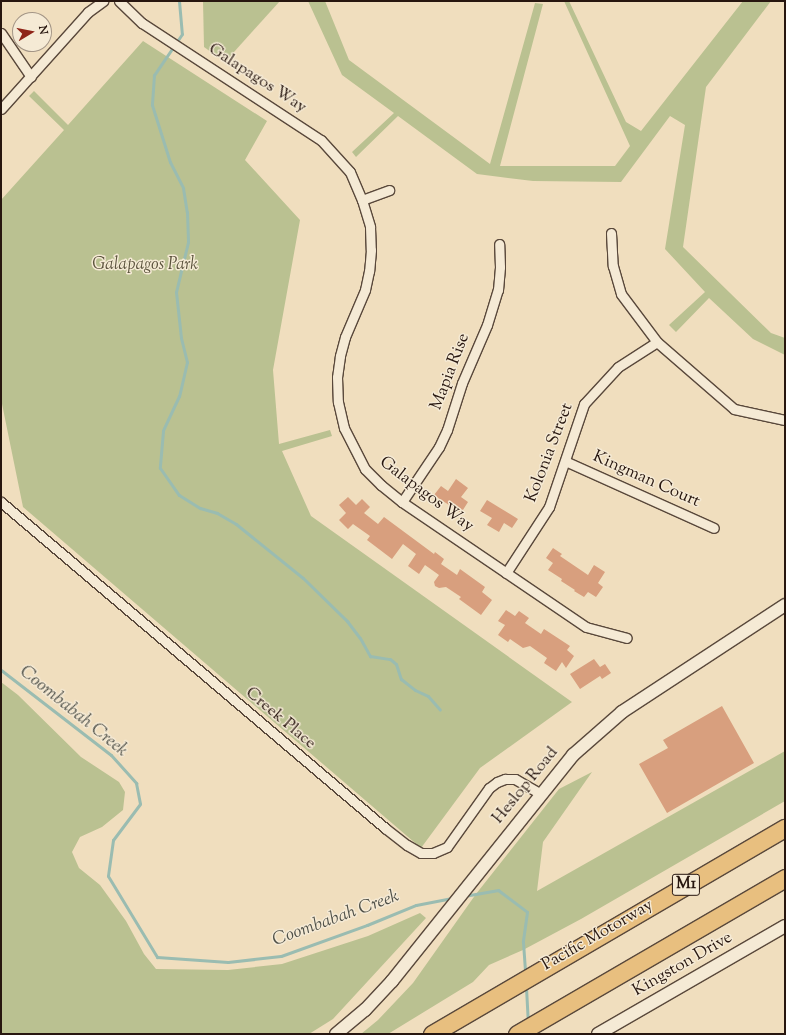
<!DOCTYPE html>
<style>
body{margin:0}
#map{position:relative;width:786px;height:1035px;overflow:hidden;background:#f0debe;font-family:"Sorts Mill Goudy",serif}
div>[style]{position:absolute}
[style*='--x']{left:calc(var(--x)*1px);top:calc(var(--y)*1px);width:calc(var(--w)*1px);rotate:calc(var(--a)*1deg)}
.green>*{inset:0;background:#bac191}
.stream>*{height:3px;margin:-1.5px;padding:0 1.5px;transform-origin:1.5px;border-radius:1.5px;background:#9abcb1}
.building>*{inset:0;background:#d89f7e}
.roads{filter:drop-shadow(1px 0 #59483b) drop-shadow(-1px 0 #59483b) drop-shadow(0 1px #59483b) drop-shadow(0 -1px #59483b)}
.minor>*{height:9px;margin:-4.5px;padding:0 4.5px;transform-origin:4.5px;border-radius:4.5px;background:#f5ead5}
.tertiary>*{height:12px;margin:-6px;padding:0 6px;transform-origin:6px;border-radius:6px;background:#f5ead5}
.motorway>*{height:17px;margin:-8.5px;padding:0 8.5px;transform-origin:8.5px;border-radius:8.5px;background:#e8bf7f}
span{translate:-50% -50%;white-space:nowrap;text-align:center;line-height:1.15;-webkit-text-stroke:3px #f5ead5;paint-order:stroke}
.shield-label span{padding:1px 3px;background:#f5ead5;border:1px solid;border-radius:3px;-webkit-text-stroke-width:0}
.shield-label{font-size:16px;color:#27160f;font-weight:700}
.street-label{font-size:17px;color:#27160f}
.park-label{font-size:17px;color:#5a523c;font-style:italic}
.water-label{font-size:18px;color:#4f5048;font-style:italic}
.frame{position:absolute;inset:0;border:2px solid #27160f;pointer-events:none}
.north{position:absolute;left:12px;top:12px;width:40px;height:40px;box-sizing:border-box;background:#f5ead5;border:1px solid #a39586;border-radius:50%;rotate:80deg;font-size:11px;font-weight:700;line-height:16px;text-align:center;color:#27160f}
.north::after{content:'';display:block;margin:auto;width:14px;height:18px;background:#8f2418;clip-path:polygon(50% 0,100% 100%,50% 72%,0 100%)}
</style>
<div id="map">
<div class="green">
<div style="clip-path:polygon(203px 1px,280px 1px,225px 62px,204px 47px)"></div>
<div style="clip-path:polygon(308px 1px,325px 1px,349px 60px,490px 164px,535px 3px,543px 4px,500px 166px,615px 166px,630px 146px,564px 1px,569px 1px,626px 122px,641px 131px,743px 1px,771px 1px,706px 87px,683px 247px,771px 333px,785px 338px,785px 355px,753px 339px,709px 298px,676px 332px,669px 325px,705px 292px,665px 249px,685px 125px,670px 116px,621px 182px,533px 181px,477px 174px,398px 116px,356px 157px,352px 152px,394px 113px,342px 75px)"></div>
<div style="clip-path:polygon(143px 41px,267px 121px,245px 160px,300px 220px,273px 370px,279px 444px,330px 430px,332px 436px,282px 451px,311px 516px,572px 702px,480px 768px,421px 848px,23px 507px,1px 399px,1px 200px,64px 130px,29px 96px,34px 91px,68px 125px)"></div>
<div style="clip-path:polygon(1px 682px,18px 695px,81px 757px,119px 782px,125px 792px,123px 810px,102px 827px,80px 837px,72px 852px,79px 868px,100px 885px,126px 921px,144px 954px,156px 969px,228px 970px,282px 964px,368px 936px,420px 913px,426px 918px,333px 1019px,309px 1034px,1px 1034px)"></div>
<div style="clip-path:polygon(785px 751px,785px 801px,581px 919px,523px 950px,489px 965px,473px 982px,388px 1034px,361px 1034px,378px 1020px,413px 983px,476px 894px,559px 789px,592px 772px,543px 842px,537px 891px)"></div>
</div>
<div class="stream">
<div style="--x:179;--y:1;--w:33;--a:85"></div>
<div style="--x:182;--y:34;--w:50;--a:124.3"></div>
<div style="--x:154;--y:75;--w:30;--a:94"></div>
<div style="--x:152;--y:105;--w:60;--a:72.5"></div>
<div style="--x:170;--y:162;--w:29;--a:63"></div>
<div style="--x:183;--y:188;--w:24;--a:81"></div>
<div style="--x:187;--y:212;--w:30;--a:88"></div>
<div style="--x:188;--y:242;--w:51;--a:103.5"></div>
<div style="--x:176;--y:292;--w:46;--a:83.8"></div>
<div style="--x:181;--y:338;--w:25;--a:76"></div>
<div style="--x:187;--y:362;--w:35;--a:103"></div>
<div style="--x:179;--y:396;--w:38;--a:115"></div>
<div style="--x:163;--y:431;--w:37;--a:95"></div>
<div style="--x:160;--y:468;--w:33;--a:55"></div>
<div style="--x:179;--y:495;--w:25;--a:32"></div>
<div style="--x:200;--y:508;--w:18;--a:16"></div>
<div style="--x:217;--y:513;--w:22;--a:30"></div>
<div style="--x:236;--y:524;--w:86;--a:38.9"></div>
<div style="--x:303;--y:578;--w:62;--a:44.3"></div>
<div style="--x:347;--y:621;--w:21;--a:53"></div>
<div style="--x:360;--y:638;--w:21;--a:61"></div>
<div style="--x:370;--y:656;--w:20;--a:9"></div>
<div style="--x:390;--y:659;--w:8;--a:40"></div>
<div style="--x:396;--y:664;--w:16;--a:72"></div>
<div style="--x:401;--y:679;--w:18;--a:38"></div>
<div style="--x:415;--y:690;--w:14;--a:25"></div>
<div style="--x:428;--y:696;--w:18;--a:49"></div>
<div style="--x:1;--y:670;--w:139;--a:37.7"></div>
<div style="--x:111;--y:755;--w:38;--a:48"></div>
<div style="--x:136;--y:783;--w:21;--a:79"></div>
<div style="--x:140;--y:804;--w:45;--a:126.9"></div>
<div style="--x:113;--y:840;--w:36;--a:98"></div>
<div style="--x:108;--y:876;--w:95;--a:58.8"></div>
<div style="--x:157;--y:957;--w:71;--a:4"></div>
<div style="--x:228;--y:962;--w:53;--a:-6.5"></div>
<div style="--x:281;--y:956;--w:91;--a:-19.8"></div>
<div style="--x:367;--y:925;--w:53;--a:-22.2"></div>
<div style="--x:416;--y:905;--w:38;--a:-11"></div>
<div style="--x:464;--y:896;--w:35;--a:-10"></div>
<div style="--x:498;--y:890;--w:36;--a:37"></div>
<div style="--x:527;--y:912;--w:30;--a:98"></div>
<div style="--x:523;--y:942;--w:31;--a:86"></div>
<div style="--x:526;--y:987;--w:34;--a:87"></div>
</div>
<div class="building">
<div style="clip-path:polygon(456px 479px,468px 488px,461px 497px,468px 502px,461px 513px,434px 495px,441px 486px,448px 491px)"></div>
<div style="clip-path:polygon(348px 497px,356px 505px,362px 499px,370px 507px,364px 513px,378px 524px,384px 517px,434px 554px,435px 552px,444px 559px,441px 564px,457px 575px,460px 569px,485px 587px,482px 592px,492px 600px,481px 615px,459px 599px,461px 597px,446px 587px,439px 588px,435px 586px,434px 582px,439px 575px,425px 565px,419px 574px,408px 566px,416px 554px,403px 544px,392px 559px,367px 540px,370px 536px,353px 524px,348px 529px,339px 520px,346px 513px,339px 505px)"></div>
<div style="clip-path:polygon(487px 500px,518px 519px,512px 528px,504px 523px,499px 532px,487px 525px,492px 518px,480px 511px)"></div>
<div style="clip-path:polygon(553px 548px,562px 554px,560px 556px,588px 575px,594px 565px,605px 572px,598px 583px,603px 587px,596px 597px,588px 592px,584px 597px,574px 591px,575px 590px,561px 581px,562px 579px,548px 570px,553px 563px,546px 558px)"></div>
<div style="clip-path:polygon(506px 610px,515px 616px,519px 611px,529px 618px,525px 623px,541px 634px,544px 629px,570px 646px,567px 650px,574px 656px,566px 668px,562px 662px,556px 671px,544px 663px,547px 658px,530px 646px,523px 648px,510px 639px,508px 642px,498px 635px,505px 625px,498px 621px)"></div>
<div style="clip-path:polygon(594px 659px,600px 667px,605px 664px,611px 673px,602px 679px,600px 676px,580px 689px,570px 674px)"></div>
<div style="clip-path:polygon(722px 706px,754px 763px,667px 813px,639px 764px,668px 748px,663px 740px)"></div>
</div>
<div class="roads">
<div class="minor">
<div style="--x:119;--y:1;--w:32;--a:44"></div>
<div style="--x:142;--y:23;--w:214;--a:33.2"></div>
<div style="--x:321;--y:140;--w:43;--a:47.8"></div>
<div style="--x:350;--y:172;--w:30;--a:67"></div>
<div style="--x:362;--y:200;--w:28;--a:73"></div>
<div style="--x:370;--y:227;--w:23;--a:88"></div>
<div style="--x:371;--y:250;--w:21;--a:95"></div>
<div style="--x:369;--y:271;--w:19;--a:102"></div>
<div style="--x:365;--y:290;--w:51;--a:113.1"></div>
<div style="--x:345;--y:337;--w:20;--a:105"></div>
<div style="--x:340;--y:356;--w:21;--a:98"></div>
<div style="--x:337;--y:377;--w:25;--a:88"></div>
<div style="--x:338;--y:402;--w:27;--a:77"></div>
<div style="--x:344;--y:428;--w:46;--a:62.9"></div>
<div style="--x:365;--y:469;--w:23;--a:45"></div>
<div style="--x:381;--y:485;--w:27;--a:39"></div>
<div style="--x:402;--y:502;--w:222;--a:34.2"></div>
<div style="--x:586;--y:627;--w:42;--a:15"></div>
<div style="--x:1;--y:33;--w:53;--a:55.7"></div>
<div style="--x:1;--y:109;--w:130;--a:-48.1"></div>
<div style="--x:88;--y:12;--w:19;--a:-36"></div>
<div style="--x:362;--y:200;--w:29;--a:-20"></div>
<div style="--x:611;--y:233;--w:33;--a:87"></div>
<div style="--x:613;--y:266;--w:29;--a:74"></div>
<div style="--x:621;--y:294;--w:60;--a:53.1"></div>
<div style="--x:657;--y:342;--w:102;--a:41"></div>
<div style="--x:734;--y:409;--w:52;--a:12.2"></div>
<div style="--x:565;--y:461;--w:163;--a:24.2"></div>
<div style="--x:1;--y:502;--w:504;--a:40.33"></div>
<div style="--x:385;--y:828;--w:28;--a:38"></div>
<div style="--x:407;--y:845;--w:16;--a:30"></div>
<div style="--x:421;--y:853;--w:12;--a:0"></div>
<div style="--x:433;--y:853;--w:15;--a:-23"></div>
<div style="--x:447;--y:847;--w:72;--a:-54.6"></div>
<div style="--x:489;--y:788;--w:10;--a:-37"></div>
<div style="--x:497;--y:782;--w:9;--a:-21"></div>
<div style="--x:505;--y:779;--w:10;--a:0"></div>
<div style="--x:515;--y:779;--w:30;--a:30"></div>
<div style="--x:402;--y:502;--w:66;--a:-56.1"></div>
<div style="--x:439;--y:447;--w:19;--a:-65"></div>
<div style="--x:447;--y:430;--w:49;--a:-72.3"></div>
<div style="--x:462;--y:383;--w:63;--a:-66.7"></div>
<div style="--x:487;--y:325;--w:37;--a:-73"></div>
<div style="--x:498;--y:290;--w:23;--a:-85"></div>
<div style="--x:500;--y:267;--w:23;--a:-92"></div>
<div style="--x:506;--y:573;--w:79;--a:-56.9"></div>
<div style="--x:549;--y:507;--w:109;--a:-71.2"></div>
<div style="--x:584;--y:404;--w:50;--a:-47.4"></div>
<div style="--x:618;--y:367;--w:46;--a:-32.7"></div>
</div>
<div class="tertiary">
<div style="--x:336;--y:1034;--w:38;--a:-40"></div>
<div style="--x:365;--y:1010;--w:40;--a:-47"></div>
<div style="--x:392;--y:981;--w:290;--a:-51.3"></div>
<div style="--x:573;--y:755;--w:65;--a:-41.3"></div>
<div style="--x:622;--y:712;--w:195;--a:-33.3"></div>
<div style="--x:598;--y:1034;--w:216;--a:-30"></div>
</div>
<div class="motorway">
<div style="--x:432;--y:1034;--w:409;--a:-30.3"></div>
<div style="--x:517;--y:1034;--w:310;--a:-30.2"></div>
</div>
</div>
<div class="shield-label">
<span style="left:686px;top:885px">M1</span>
</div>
<div class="street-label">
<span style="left:257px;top:79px;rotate:33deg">Galapagos Way</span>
<span style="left:451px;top:372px;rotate:-69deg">Mapia Rise</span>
<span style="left:550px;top:453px;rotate:-69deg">Kolonia Street</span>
<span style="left:646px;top:480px;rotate:24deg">Kingman Court</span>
<span style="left:426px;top:495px;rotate:37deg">Galapagos Way</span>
<span style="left:280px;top:719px;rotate:40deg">Creek Place</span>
<span style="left:526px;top:786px;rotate:-51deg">Heslop Road</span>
<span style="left:598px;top:936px;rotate:-30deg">Pacific Motorway</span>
<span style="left:683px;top:965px;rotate:-30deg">Kingston Drive</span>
</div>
<div class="park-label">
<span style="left:145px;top:266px">Galapagos Park</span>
</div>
<div class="water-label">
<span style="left:73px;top:712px;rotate:39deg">Coombabah Creek</span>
<span style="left:336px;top:919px;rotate:-20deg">Coombabah Creek</span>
</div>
<div class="frame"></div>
<div class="north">N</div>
</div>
